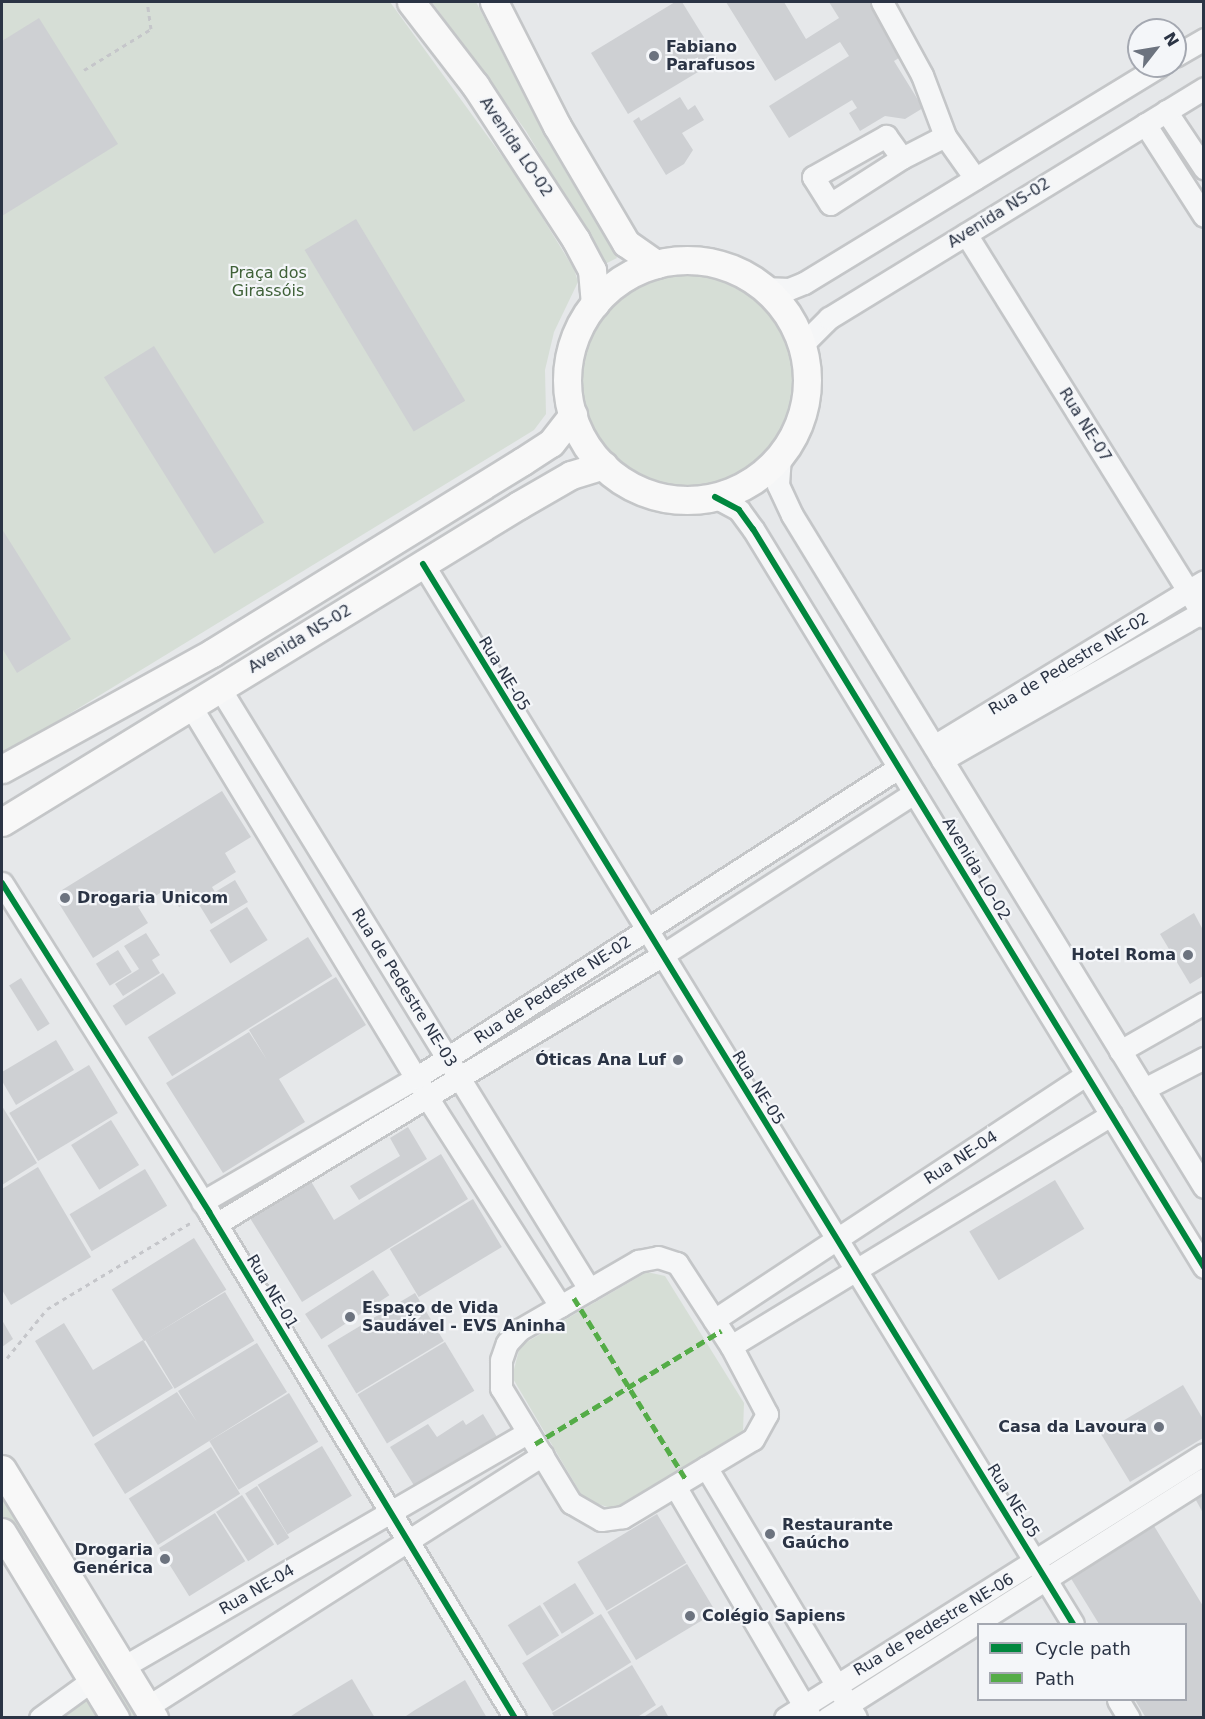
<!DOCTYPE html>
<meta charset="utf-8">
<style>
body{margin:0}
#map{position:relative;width:1205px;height:1719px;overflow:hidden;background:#e6e8ea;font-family:"DejaVu Sans",sans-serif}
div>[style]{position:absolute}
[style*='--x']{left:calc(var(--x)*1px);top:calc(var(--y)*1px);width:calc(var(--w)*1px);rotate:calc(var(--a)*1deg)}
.green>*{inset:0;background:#d6ded6}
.round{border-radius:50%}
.building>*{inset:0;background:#ced0d3;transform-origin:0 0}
.path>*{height:3px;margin-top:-1.5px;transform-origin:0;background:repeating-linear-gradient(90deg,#c5c6ca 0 4.5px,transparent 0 9px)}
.roads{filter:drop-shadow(2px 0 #c4c6c8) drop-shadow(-2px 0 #c4c6c8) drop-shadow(0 2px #c4c6c8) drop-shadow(0 -2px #c4c6c8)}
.minor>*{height:21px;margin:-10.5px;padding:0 10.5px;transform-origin:10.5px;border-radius:10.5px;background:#f5f6f7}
.major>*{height:27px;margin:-13.5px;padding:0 13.5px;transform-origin:13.5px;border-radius:13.5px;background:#f8f8f8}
.major>.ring{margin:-13.5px;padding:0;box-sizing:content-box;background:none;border:27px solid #f8f8f8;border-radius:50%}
.quiet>*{height:4.5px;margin-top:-2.25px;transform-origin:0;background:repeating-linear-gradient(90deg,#54ac47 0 9px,transparent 0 13.5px)}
.cycleway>*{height:6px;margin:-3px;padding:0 3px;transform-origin:3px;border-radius:3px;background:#00873e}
.dots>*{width:16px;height:16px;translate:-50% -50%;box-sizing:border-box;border:3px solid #f4f6f9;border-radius:50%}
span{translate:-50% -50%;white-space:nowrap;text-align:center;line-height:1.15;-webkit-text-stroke:4.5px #f4f6f9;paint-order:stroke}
.poi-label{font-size:16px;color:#2b3445;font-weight:700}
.left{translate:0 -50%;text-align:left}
.right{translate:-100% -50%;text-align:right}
.street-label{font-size:16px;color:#2b3445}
.park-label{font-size:16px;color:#3f6138}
.frame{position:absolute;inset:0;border:3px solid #2b3445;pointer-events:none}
.legend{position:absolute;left:977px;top:1623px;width:210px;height:78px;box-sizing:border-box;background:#f4f6f9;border:2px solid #a4a8b1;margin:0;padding:8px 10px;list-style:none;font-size:18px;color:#2b3445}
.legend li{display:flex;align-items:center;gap:12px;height:30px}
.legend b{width:30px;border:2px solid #a4a8b1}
.north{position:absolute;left:1127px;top:18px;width:60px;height:60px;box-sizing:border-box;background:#f4f6f9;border:2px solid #a4a8b1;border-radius:50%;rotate:59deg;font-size:16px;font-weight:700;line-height:24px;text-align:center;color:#2b3445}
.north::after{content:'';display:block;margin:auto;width:21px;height:27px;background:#6c737f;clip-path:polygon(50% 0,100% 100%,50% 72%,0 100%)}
</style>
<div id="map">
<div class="green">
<div style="clip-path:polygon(2px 2px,390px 2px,518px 178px,574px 269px,578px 282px,554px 332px,545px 370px,546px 414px,534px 430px,2px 755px)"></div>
<div style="clip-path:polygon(432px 2px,476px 2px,548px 142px,617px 258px,607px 263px,603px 260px,526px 131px)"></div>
<div class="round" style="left:579px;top:273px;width:214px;height:214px"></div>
<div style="clip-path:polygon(647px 1272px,665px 1276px,744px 1403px,743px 1431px,616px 1510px,584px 1499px,512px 1377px,520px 1346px)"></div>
<div style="clip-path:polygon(2px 1492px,139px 1717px,123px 1717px,2px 1520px)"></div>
<div style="clip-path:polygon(85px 1697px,97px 1716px,51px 1718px)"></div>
</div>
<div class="building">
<div style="clip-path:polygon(675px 2px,682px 2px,718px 60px,628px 114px,591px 53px)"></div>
<div style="clip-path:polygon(726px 2px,784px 2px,806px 39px,839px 18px,829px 2px,875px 2px,907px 53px,894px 61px,923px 108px,905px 119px,885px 116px,860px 131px,849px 113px,857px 108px,852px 100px,789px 138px,769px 106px,849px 56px,840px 42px,775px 81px)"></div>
<div style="clip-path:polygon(39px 18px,118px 144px,2px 216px,2px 41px)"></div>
<div style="clip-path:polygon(680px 97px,688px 110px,695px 105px,704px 120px,682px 133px,693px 150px,684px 164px,666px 175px,633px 121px,639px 117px,641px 121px)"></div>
<div style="left:356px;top:219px;width:212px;height:60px;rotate:59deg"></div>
<div style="left:154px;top:346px;width:208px;height:59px;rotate:58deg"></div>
<div style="clip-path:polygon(2px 529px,71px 639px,17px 673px,2px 648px)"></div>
<div style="clip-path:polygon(222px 791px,251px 837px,225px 853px,236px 872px,212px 887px,215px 892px,235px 880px,248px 902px,211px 924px,195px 898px,179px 907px,168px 888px,138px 907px,148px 923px,93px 958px,58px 902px,62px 890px)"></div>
<div style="left:247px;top:907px;width:39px;height:44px;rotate:58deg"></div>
<div style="clip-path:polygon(1194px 913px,1203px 930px,1203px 976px,1190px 984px,1160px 934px)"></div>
<div style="clip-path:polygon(146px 933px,160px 955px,152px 960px,160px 973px,123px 996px,115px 984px,139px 969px,124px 946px)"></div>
<div style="left:308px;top:937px;width:46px;height:189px;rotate:58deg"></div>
<div style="left:118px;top:950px;width:26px;height:26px;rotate:58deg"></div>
<div style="left:163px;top:973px;width:24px;height:60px;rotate:57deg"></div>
<div style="clip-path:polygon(336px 977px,366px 1025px,279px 1079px,305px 1122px,223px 1173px,166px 1083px,249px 1032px,267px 1060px,249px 1030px)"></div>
<div style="left:21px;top:978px;width:54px;height:14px;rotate:58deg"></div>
<div style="clip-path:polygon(56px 1040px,74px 1070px,16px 1105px,2px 1081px,2px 1072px)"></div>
<div style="left:89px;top:1065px;width:56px;height:93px;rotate:59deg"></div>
<div style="clip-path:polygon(2px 1106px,37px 1163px,2px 1185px)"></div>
<div style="left:111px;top:1120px;width:53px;height:47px;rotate:58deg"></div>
<div style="clip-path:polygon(408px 1127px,427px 1159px,359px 1200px,350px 1186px,400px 1156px,390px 1138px)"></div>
<div style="clip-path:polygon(441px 1154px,468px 1199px,302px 1302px,245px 1210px,306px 1173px,334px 1220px)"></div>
<div style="clip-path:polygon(38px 1167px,91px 1257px,11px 1305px,2px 1290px,2px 1189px)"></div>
<div style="left:145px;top:1169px;width:43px;height:88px;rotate:59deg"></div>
<div style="left:1055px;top:1180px;width:57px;height:100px;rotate:59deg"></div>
<div style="left:473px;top:1199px;width:56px;height:97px;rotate:59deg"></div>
<div style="left:194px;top:1238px;width:61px;height:97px;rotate:58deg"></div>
<div style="left:373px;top:1270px;width:30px;height:81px;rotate:57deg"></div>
<div style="left:225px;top:1292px;width:57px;height:93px;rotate:59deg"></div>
<div style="left:415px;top:1293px;width:56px;height:102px;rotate:59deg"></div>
<div style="clip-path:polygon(2px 1320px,13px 1339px,2px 1347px)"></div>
<div style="clip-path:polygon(64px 1323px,93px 1370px,143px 1340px,173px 1388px,93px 1437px,35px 1341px)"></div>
<div style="left:445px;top:1342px;width:57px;height:102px;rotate:59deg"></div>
<div style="clip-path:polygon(257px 1343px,287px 1392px,125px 1494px,94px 1444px,177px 1392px,197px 1422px,178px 1391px)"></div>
<div style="clip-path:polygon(1183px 1385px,1203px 1419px,1203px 1438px,1130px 1482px,1101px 1434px)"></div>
<div style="left:289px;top:1393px;width:57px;height:93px;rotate:59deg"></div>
<div style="clip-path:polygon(483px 1414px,497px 1437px,415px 1487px,390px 1447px,428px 1424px,437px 1437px,463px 1420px,466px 1425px)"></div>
<div style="left:322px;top:1446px;width:58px;height:75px;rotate:59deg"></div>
<div style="left:211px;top:1447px;width:55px;height:97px;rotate:58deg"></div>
<div style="left:257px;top:1486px;width:61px;height:14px;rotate:58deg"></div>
<div style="clip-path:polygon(1203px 1486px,1203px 1513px,1192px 1493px)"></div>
<div style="left:242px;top:1495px;width:59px;height:31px;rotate:57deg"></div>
<div style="left:215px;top:1513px;width:57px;height:66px;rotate:58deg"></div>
<div style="left:657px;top:1514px;width:57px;height:93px;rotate:59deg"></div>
<div style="clip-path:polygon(1151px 1521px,1203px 1606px,1203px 1718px,1146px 1718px,1135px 1700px,1186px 1700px,1186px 1624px,1099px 1624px,1067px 1572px)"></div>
<div style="left:687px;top:1564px;width:56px;height:93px;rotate:59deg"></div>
<div style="left:575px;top:1583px;width:36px;height:38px;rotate:58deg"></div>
<div style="left:540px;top:1605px;width:36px;height:38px;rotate:58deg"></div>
<div style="left:601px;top:1614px;width:57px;height:93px;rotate:58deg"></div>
<div style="clip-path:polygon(632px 1665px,656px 1705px,636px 1718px,555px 1718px,552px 1713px)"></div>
<div style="clip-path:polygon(352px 1679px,375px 1718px,288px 1718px,302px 1709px)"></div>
<div style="clip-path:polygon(465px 1680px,487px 1718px,403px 1718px,415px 1710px)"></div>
<div style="clip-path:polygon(662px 1705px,669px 1718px,642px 1718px)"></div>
</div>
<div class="path">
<div style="--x:84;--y:70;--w:79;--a:-31.5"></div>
<div style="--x:151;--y:29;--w:27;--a:-98"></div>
<div style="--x:7;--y:1358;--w:63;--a:-50.8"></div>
<div style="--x:47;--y:1309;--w:169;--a:-31"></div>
</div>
<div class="roads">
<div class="minor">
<div style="--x:882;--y:2;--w:83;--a:61.3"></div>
<div style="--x:922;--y:75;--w:65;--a:69.3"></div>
<div style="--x:1175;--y:56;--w:34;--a:-30"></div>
<div style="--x:1166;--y:111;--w:69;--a:56.3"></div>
<div style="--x:1145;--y:124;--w:109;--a:57.3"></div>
<div style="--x:902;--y:158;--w:85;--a:147.4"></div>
<div style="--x:830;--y:204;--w:32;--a:-122"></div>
<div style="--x:813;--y:177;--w:84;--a:-29.3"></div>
<div style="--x:886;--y:136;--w:27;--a:54"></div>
<div style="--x:902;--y:158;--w:48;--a:-27.1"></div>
<div style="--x:945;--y:136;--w:52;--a:54.5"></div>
<div style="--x:966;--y:234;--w:451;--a:58.1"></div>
<div style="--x:762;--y:288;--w:27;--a:2"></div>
<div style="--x:789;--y:289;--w:16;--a:-22"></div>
<div style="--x:804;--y:283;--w:416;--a:-31.4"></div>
<div style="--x:801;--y:346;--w:40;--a:-45"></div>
<div style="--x:829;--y:318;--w:440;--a:-31.5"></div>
<div style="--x:780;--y:456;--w:29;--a:94"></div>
<div style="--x:778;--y:485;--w:33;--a:65"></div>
<div style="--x:792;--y:515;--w:788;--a:58.49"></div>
<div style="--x:715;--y:497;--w:27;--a:28"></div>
<div style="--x:739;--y:510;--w:24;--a:54"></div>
<div style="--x:753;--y:529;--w:865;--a:58.57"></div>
<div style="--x:423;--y:564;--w:1243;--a:58.48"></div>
<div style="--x:219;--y:687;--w:707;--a:58.42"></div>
<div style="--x:190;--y:705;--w:458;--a:58.8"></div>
<div style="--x:427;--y:1097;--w:248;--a:57.5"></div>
<div style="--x:934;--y:746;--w:316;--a:-31.4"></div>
<div style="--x:942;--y:760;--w:301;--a:-29.6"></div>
<div style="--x:2;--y:883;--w:389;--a:57.8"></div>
<div style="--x:209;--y:1212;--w:591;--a:58.84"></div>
<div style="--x:1120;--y:1051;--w:97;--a:-29.7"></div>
<div style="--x:1144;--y:1089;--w:68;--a:-27.3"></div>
<div style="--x:202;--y:1202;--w:247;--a:-30.1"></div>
<div style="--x:416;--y:1078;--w:573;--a:-32.75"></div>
<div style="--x:216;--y:1224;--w:519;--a:-31.06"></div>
<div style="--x:661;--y:956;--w:301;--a:-32.8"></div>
<div style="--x:658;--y:1257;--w:20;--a:18"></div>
<div style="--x:677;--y:1263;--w:99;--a:57"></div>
<div style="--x:731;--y:1346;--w:77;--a:62.1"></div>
<div style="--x:767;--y:1414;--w:29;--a:119"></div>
<div style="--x:753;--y:1439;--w:152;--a:149"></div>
<div style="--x:623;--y:1517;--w:22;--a:172"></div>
<div style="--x:601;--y:1520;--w:34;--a:-150"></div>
<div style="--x:571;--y:1503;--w:135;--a:-121.3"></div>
<div style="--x:501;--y:1388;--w:28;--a:-90"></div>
<div style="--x:501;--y:1360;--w:18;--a:-71"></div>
<div style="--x:507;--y:1343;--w:18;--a:-47"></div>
<div style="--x:519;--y:1330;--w:138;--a:-30.1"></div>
<div style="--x:638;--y:1261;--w:20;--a:-11"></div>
<div style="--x:714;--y:1320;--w:445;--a:-33.4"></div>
<div style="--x:731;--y:1346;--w:445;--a:-31.3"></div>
<div style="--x:706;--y:1467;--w:292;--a:59.1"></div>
<div style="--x:675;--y:1486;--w:269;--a:59.6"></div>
<div style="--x:123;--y:1667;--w:468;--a:-30.1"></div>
<div style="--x:1118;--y:1700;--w:21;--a:59"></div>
<div style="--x:147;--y:1707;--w:469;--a:-32.5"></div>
<div style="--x:40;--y:1718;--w:63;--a:-36"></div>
<div style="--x:785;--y:1718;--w:495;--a:-32.2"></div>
<div style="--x:827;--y:1718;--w:446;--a:-32.4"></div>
</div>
<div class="major">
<div style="--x:411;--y:2;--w:105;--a:52.4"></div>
<div style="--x:475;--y:85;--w:185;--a:56.9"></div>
<div style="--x:576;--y:240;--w:34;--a:62"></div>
<div style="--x:592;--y:270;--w:34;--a:85"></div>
<div style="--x:494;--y:2;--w:139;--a:63.1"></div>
<div style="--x:557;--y:126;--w:136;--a:59.5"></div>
<div style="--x:626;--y:243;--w:37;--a:35"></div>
<div class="ring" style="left:567px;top:260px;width:213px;height:213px"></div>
<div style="--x:2;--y:769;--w:240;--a:-28.9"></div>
<div style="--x:212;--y:653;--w:365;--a:-31.7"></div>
<div style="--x:523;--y:461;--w:33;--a:-33"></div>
<div style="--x:551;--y:443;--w:36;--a:-52"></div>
<div style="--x:2;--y:822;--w:606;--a:-31.51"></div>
<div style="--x:519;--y:505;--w:60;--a:-30"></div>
<div style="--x:571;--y:475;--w:34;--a:-17"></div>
<div style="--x:2;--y:1469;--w:292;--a:58.6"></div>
<div style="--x:2;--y:1532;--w:218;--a:58.7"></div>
</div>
</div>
<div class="quiet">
<div style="--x:574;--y:1298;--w:213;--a:58.3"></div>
<div style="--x:535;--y:1444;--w:218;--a:-31.3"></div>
</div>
<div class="cycleway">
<div style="--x:715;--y:497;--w:27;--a:28"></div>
<div style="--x:739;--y:510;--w:24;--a:54"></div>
<div style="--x:753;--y:529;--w:865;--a:58.57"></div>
<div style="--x:423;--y:564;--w:1243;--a:58.48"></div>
<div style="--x:2;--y:883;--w:389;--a:57.8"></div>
<div style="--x:209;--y:1212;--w:591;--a:58.84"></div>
</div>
<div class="dots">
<div style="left:654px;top:56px;background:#6c737f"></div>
<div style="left:65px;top:898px;background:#6c737f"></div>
<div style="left:1188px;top:955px;background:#6c737f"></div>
<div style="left:678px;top:1060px;background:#6c737f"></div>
<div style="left:350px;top:1317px;background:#6c737f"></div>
<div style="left:1159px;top:1427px;background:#6c737f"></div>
<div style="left:770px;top:1534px;background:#6c737f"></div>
<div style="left:165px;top:1559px;background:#6c737f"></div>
<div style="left:690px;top:1616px;background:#6c737f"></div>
</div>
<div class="poi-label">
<span class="left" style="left:666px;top:56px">Fabiano<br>Parafusos</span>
<span class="left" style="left:77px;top:898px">Drogaria Unicom</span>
<span class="right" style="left:1176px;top:955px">Hotel Roma</span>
<span class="right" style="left:666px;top:1060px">Óticas Ana Luf</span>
<span class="left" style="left:362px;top:1317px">Espaço de Vida<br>Saudável - EVS Aninha</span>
<span class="right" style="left:1147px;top:1427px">Casa da Lavoura</span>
<span class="left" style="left:782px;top:1534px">Restaurante<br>Gaúcho</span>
<span class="right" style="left:153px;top:1559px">Drogaria<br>Genérica</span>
<span class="left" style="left:702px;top:1616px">Colégio Sapiens</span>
</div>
<div class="street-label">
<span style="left:516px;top:147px;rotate:56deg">Avenida LO-02</span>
<span style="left:999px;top:213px;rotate:-32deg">Avenida NS-02</span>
<span style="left:1085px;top:425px;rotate:58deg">Rua NE-07</span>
<span style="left:300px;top:639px;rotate:-31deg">Avenida NS-02</span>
<span style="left:1069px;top:664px;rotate:-31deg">Rua de Pedestre NE-02</span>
<span style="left:504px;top:674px;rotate:59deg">Rua NE-05</span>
<span style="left:976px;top:869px;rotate:59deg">Avenida LO-02</span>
<span style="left:404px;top:988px;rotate:58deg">Rua de Pedestre NE-03</span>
<span style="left:553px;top:990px;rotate:-33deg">Rua de Pedestre NE-02</span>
<span style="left:758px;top:1088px;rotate:58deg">Rua NE-05</span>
<span style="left:961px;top:1158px;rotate:-33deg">Rua NE-04</span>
<span style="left:272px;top:1292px;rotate:59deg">Rua NE-01</span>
<span style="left:1013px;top:1501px;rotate:58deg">Rua NE-05</span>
<span style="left:257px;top:1590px;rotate:-30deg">Rua NE-04</span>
<span style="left:934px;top:1625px;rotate:-31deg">Rua de Pedestre NE-06</span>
</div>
<div class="park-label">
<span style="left:268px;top:282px">Praça dos<br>Girassóis</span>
</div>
<div class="frame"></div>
<ul class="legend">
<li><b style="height:8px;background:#00873e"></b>Cycle path</li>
<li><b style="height:8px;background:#54ac47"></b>Path</li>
</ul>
<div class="north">N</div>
</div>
